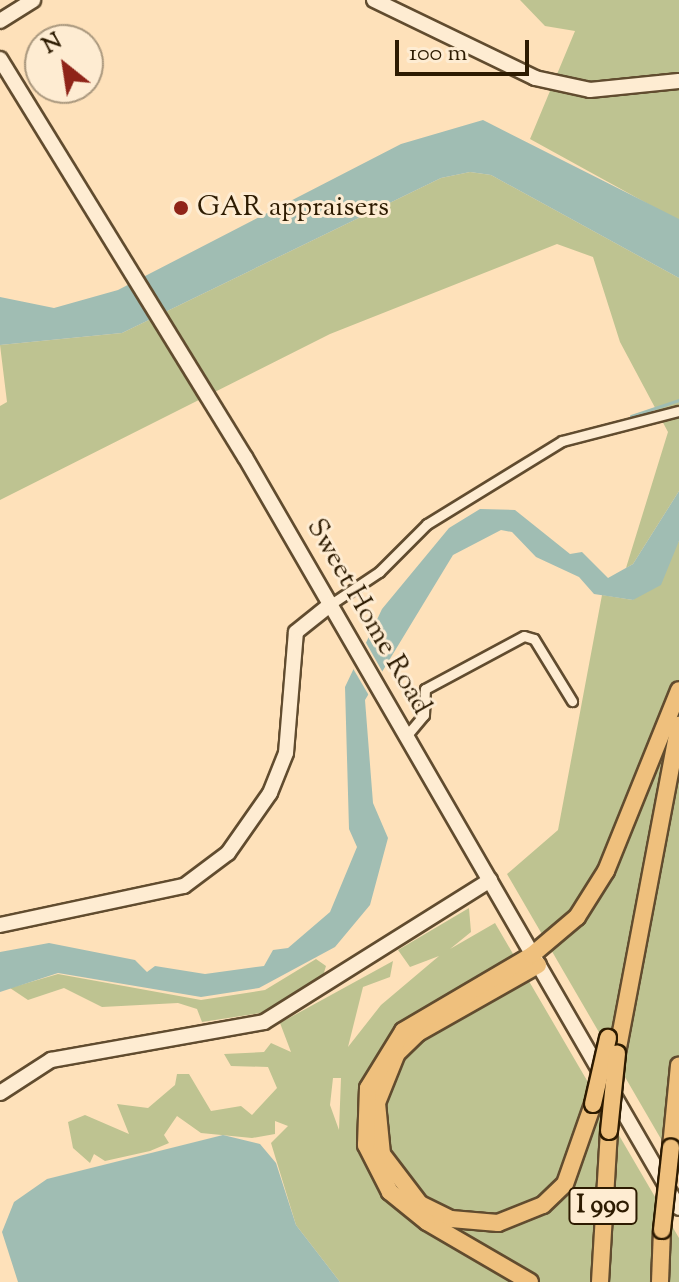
<!DOCTYPE html>
<style>
body{margin:0}
#map{position:relative;width:679px;height:1282px;overflow:hidden;background:#fee1ba;font-family:"Sorts Mill Goudy",serif}
div>[style]{position:absolute}
[style*='--x']{left:calc(var(--x)*1px);top:calc(var(--y)*1px);width:calc(var(--w)*1px);rotate:calc(var(--a)*1deg)}
.green>*{inset:0;background:#bec391}
.water>*{inset:0;background:#a0bdb3}
.pier>*{inset:0;background:#fee1ba}
.stream>*{height:3px;margin:-1.5px;padding:0 1.5px;transform-origin:1.5px;border-radius:1.5px;background:#a0bdb3}
.roads{filter:drop-shadow(2px 0 #614c2f) drop-shadow(-2px 0 #614c2f) drop-shadow(0 2px #614c2f) drop-shadow(0 -2px #614c2f)}
.street>*{height:9px;margin:-4.5px;padding:0 4.5px;transform-origin:4.5px;border-radius:4.5px;background:#feecd2}
.secondary>*{height:14px;margin:-7px;padding:0 7px;transform-origin:7px;border-radius:7px;background:#feecd2}
.highway>*{height:16px;margin:-8px;padding:0 8px;transform-origin:8px;border-radius:8px;background:#efc07d}
.bridges{filter:drop-shadow(2px 0 #2d1b01) drop-shadow(-2px 0 #2d1b01) drop-shadow(0 2px #2d1b01) drop-shadow(0 -2px #2d1b01)}
.highway-bridge>*{height:16px;margin:-8px;padding:0 8px;transform-origin:8px;border-radius:8px;background:#efc07d}
.dots>*{width:22px;height:22px;translate:-50% -50%;box-sizing:border-box;border:4px solid #feecd2;border-radius:50%}
span{translate:-50% -50%;white-space:nowrap;text-align:center;line-height:1.15;-webkit-text-stroke:6px #feecd2;paint-order:stroke}
.shield-label span{padding:2px 6px;background:#feecd2;border:2px solid;border-radius:6px;-webkit-text-stroke-width:0}
.shield-label{font-size:26px;color:#2d1b01;font-weight:700}
.poi-label{font-size:28px;color:#2d1b01}
.left{translate:0 -50%;text-align:left}
.street-label{font-size:28px;color:#2d1b01}
.north{position:absolute;left:24px;top:24px;width:80px;height:80px;box-sizing:border-box;background:#feecd2;border:2px solid #aa987e;border-radius:50%;rotate:330deg;font-size:22px;font-weight:700;line-height:32px;text-align:center;color:#2d1b01}
.north::after{content:'';display:block;margin:auto;width:28px;height:36px;background:#8f2418;clip-path:polygon(50% 0,100% 100%,50% 72%,0 100%)}
.scale{position:absolute;left:395px;top:40px;width:134px;height:36px;box-sizing:border-box;border:4px solid #2d1b01;border-top:0;padding-left:10px;font-size:24px;line-height:28px;white-space:nowrap;color:#2d1b01;-webkit-text-stroke:6px #feecd2;paint-order:stroke}
</style>
<div id="map">
<div class="green">
<div style="clip-path:polygon(520px 0,679px 0,679px 221px,530px 139px,575px 31px,545px 26px)"></div>
<div style="clip-path:polygon(470px 172px,491px 175px,679px 278px,679px 491px,633px 564px,626px 568px,668px 432px,620px 342px,593px 257px,557px 244px,330px 334px,0 500px,0 406px,7px 402px,0 345px,122px 333px,441px 178px)"></div>
<div style="clip-path:polygon(679px 541px,679px 1170px,507px 874px,558px 830px,602px 595px,633px 600px)"></div>
<div style="clip-path:polygon(evenodd,469px 908px,471px 932px,450px 949px,495px 923px,679px 1238px,679px 1282px,340px 1282px,296px 1225px,271px 1143px,288px 1126px,275px 1121px,275px 1134px,252px 1138px,201px 1133px,177px 1116px,164px 1135px,169px 1143px,150px 1151px,105px 1161px,94px 1154px,90px 1163px,73px 1148px,68px 1122px,85px 1115px,129px 1134px,117px 1104px,148px 1108px,175px 1085px,177px 1074px,189px 1074px,211px 1111px,241px 1106px,252px 1115px,277px 1088px,268px 1067px,231px 1066px,224px 1054px,264px 1052px,271px 1043px,291px 1052px,280px 1023px,393px 961px,390px 977px,363px 987px,348px 1047px,381px 1005px,439px 956px,410px 967px,398px 950px,469px 908px,333px 1078px,341px 1078px,339px 1130px,330px 1105px,333px 1078px)"></div>
<div style="clip-path:polygon(316px 959px,326px 966px,323px 976px,261px 1013px,202px 1022px,197px 1009px,178px 1003px,102px 1007px,64px 988px,28px 1000px,10px 988px,58px 974px,201px 1000px,265px 990px)"></div>
</div>
<div class="water">
<div style="clip-path:polygon(483px 120px,679px 219px,679px 278px,491px 175px,470px 172px,441px 178px,122px 333px,0 345px,0 297px,54px 308px,118px 290px,401px 144px)"></div>
<div style="clip-path:polygon(679px 491px,679px 541px,661px 585px,633px 600px,594px 594px,579px 577px,536px 557px,512px 532px,501px 530px,453px 555px,365px 700px,373px 803px,388px 838px,370px 905px,335px 947px,259px 988px,201px 997px,58px 973px,0 992px,0 952px,49px 943px,135px 960px,147px 972px,155px 966px,205px 974px,264px 966px,273px 950px,288px 948px,330px 912px,357px 847px,349px 829px,345px 687px,382px 609px,449px 528px,480px 509px,515px 510px,570px 554px,582px 552px,608px 578px,633px 564px)"></div>
<div style="clip-path:polygon(223px 1135px,260px 1144px,276px 1163px,296px 1225px,340px 1282px,18px 1282px,2px 1232px,14px 1202px,47px 1179px)"></div>
</div>
<div class="pier">
<div style="clip-path:polygon(365px 641px,386px 678px,371px 699px,351px 665px)"></div>
</div>
<div class="stream">
<div style="--x:631;--y:416;--w:51;--a:-18.4"></div>
</div>
<div class="roads">
<div class="street">
<div style="--x:331;--y:604;--w:58;--a:-33.7"></div>
<div style="--x:379;--y:572;--w:68;--a:-45"></div>
<div style="--x:427;--y:524;--w:158;--a:-31.6"></div>
<div style="--x:562;--y:441;--w:120;--a:-14.5"></div>
<div style="--x:407;--y:735;--w:26;--a:-50"></div>
<div style="--x:424;--y:715;--w:26;--a:-88"></div>
<div style="--x:425;--y:689;--w:112;--a:-28.2"></div>
<div style="--x:524;--y:636;--w:10;--a:17"></div>
<div style="--x:534;--y:639;--w:73;--a:58.5"></div>
</div>
<div class="secondary">
<div style="--x:374;--y:0;--w:179;--a:25.8"></div>
<div style="--x:535;--y:78;--w:56;--a:12.3"></div>
<div style="--x:590;--y:90;--w:89;--a:-5.8"></div>
<div style="--x:0;--y:21;--w:39;--a:-32"></div>
<div style="--x:0;--y:59;--w:467;--a:58.4"></div>
<div style="--x:245;--y:457;--w:867;--a:59.98"></div>
<div style="--x:0;--y:925;--w:188;--a:-12"></div>
<div style="--x:184;--y:886;--w:55;--a:-36.9"></div>
<div style="--x:228;--y:853;--w:73;--a:-55"></div>
<div style="--x:270;--y:793;--w:43;--a:-68.2"></div>
<div style="--x:286;--y:753;--w:121;--a:-85.3"></div>
<div style="--x:296;--y:632;--w:45;--a:-38.7"></div>
<div style="--x:0;--y:1093;--w:61;--a:-32.9"></div>
<div style="--x:51;--y:1060;--w:216;--a:-10.1"></div>
<div style="--x:264;--y:1022;--w:267;--a:-32.1"></div>
</div>
<div class="highway">
<div style="--x:538;--y:965;--w:138;--a:150.5"></div>
<div style="--x:418;--y:1033;--w:29;--a:136"></div>
<div style="--x:397;--y:1053;--w:54;--a:111.8"></div>
<div style="--x:377;--y:1103;--w:51;--a:84.4"></div>
<div style="--x:382;--y:1154;--w:63;--a:52.8"></div>
<div style="--x:420;--y:1204;--w:34;--a:26"></div>
<div style="--x:451;--y:1219;--w:47;--a:4.9"></div>
<div style="--x:498;--y:1223;--w:48;--a:-21.8"></div>
<div style="--x:543;--y:1205;--w:30;--a:-44"></div>
<div style="--x:565;--y:1184;--w:85;--a:-70.7"></div>
<div style="--x:617;--y:1053;--w:334;--a:-79.3"></div>
<div style="--x:671;--y:1147;--w:82;--a:-84.4"></div>
<div style="--x:530;--y:1282;--w:119;--a:-149.8"></div>
<div style="--x:427;--y:1222;--w:48;--a:-141"></div>
<div style="--x:390;--y:1192;--w:53;--a:-117.1"></div>
<div style="--x:366;--y:1145;--w:57;--a:-88"></div>
<div style="--x:368;--y:1088;--w:67;--a:-58.4"></div>
<div style="--x:403;--y:1031;--w:150;--a:-30.5"></div>
<div style="--x:532;--y:955;--w:59;--a:-40.2"></div>
<div style="--x:577;--y:917;--w:54;--a:-57.8"></div>
<div style="--x:606;--y:871;--w:195;--a:-68"></div>
<div style="--x:600;--y:1282;--w:151;--a:-86.6"></div>
<div style="--x:660;--y:1282;--w:52;--a:-87.8"></div>
</div>
</div>
<div class="bridges">
<div class="highway-bridge">
<div style="--x:593;--y:1104;--w:68;--a:-77.2"></div>
<div style="--x:609;--y:1131;--w:78;--a:-84.1"></div>
<div style="--x:662;--y:1230;--w:83;--a:-83.8"></div>
</div>
</div>
<div class="dots">
<div style="left:181px;top:208px;background:#8f2418"></div>
</div>
<div class="shield-label">
<span style="left:603px;top:1206px">I 990</span>
</div>
<div class="poi-label">
<span class="left" style="left:197px;top:208px">GAR appraisers</span>
</div>
<div class="street-label">
<span style="left:368px;top:617px;rotate:60deg">Sweet Home Road</span>
</div>
<div class="north">N</div>
<div class="scale">100 m</div>
</div>
